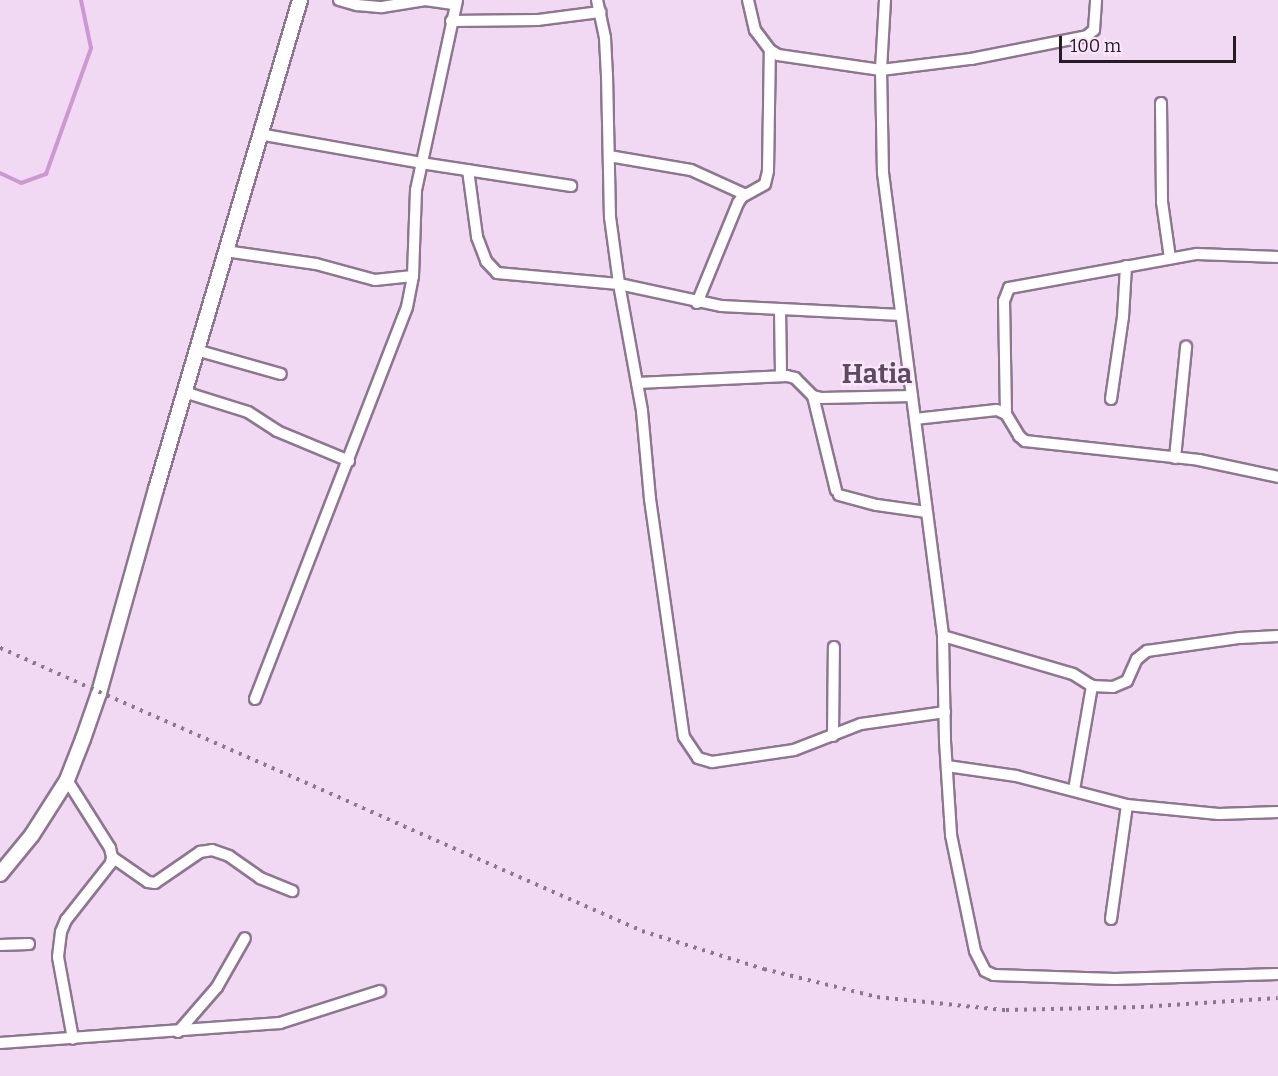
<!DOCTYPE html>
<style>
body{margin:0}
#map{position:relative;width:1278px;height:1076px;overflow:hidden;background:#f1d8f3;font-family:Bitter,serif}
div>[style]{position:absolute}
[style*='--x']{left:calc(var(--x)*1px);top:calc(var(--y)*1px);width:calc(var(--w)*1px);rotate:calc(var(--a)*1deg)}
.stream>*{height:4px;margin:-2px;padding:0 2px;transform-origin:2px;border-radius:2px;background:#cd98d1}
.roads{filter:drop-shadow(2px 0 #8d778f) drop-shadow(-2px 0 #8d778f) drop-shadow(0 2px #8d778f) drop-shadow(0 -2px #8d778f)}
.minor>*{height:10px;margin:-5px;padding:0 5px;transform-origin:5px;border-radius:5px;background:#fff}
.tertiary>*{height:14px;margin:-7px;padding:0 7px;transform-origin:7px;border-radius:7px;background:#fff}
.rail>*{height:4px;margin-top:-2px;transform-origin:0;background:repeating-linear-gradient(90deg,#89788b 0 3px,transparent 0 9px)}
span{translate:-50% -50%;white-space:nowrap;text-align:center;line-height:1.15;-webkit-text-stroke:4.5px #fbe7fd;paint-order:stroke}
.district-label{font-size:27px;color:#5e495f;font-weight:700}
.scale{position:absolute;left:1059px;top:36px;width:177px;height:27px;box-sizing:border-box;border:3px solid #251c26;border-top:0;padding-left:8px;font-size:18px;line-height:21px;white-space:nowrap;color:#251c26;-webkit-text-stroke:4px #fbe7fd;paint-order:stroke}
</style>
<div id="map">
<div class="stream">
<div style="--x:0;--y:173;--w:23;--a:25"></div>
<div style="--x:21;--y:183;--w:27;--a:-20"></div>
<div style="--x:46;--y:174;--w:134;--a:-70.3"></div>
<div style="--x:91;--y:48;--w:49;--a:-101.8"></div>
</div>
<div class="roads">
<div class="minor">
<div style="--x:339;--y:0;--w:19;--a:16"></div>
<div style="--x:357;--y:5;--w:25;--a:5"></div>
<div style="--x:382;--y:7;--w:44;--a:-9.2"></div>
<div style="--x:425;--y:0;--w:30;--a:8"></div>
<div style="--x:597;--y:0;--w:39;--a:78"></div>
<div style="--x:605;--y:38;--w:37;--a:87"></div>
<div style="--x:607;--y:75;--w:142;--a:88.8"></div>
<div style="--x:610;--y:217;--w:68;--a:82.3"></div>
<div style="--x:619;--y:284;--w:129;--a:79.7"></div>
<div style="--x:642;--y:411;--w:88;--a:84.8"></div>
<div style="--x:650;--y:499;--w:240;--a:81.9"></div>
<div style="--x:684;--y:737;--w:25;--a:56"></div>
<div style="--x:698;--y:758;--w:15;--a:16"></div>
<div style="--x:712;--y:762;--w:83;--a:-8.3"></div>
<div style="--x:794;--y:750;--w:72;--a:-21.2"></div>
<div style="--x:861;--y:724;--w:85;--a:-8.1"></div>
<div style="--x:748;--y:0;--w:31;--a:77"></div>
<div style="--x:755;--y:30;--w:25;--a:53"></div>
<div style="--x:770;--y:50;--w:9;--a:32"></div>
<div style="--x:778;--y:55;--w:104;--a:8.3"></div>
<div style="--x:881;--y:70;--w:91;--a:-7"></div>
<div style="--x:971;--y:59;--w:118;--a:-11.2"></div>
<div style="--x:1087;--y:36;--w:9;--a:-41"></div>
<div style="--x:1094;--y:30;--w:30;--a:-86"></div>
<div style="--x:885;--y:0;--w:70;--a:93.3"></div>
<div style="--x:881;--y:70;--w:103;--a:88.9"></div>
<div style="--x:883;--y:173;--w:467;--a:82.6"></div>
<div style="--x:943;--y:636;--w:105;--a:88.9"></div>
<div style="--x:945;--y:741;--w:94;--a:86.3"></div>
<div style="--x:951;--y:835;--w:118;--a:78.3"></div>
<div style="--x:975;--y:951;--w:22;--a:63"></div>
<div style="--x:985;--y:971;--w:10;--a:24"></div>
<div style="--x:994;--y:975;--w:121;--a:1.9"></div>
<div style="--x:1115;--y:979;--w:163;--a:-1.8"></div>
<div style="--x:451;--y:21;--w:87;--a:-0.7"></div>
<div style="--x:538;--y:20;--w:63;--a:-7.4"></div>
<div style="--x:1161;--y:103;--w:99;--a:89.4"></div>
<div style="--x:1162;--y:202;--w:57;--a:81.9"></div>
<div style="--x:259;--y:134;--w:165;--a:10.1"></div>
<div style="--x:421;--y:163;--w:152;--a:8.7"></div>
<div style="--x:609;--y:156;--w:83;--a:9.7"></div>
<div style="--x:691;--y:170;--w:60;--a:24.4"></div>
<div style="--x:468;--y:170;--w:68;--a:82.3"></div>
<div style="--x:477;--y:237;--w:26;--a:69"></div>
<div style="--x:486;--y:261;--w:16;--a:47"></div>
<div style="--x:497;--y:273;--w:122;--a:5.2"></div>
<div style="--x:619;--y:284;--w:104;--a:12.2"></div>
<div style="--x:721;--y:306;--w:180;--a:2.9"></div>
<div style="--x:225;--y:251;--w:92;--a:8.1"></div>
<div style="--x:316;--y:264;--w:61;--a:15.2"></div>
<div style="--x:375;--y:280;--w:38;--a:-6"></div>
<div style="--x:697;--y:303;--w:108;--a:-67.7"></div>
<div style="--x:738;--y:203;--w:7;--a:-56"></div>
<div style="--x:742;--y:197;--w:26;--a:-29"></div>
<div style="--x:765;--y:184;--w:13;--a:-77"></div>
<div style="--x:768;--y:171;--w:121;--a:-89.1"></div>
<div style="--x:780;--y:309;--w:67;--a:89.1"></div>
<div style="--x:196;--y:350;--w:88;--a:15.8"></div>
<div style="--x:637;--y:383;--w:150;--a:-2.7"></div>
<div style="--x:787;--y:376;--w:8;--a:14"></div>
<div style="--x:795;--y:378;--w:25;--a:45"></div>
<div style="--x:813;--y:396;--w:9;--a:13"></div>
<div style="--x:822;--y:398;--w:90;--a:-1.3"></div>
<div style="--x:184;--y:392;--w:67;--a:17.4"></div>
<div style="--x:248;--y:412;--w:35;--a:33"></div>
<div style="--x:277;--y:431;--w:78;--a:22.6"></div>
<div style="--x:813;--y:396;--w:97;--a:76.3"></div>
<div style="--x:1111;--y:399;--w:83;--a:-81.7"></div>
<div style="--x:1123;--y:317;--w:51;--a:-86.6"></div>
<div style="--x:1006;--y:414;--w:113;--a:-91"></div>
<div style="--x:1004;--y:301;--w:14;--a:-69"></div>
<div style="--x:1009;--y:288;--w:191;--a:-10.3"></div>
<div style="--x:1197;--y:254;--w:81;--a:2.1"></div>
<div style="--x:915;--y:419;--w:82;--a:-6.3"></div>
<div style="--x:997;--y:410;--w:10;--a:24"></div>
<div style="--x:1006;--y:414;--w:26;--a:59"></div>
<div style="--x:1019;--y:436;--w:8;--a:40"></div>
<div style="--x:1025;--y:441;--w:175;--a:6.2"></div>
<div style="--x:1199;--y:460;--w:81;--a:12.1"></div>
<div style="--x:1175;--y:458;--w:112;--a:-84.3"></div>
<div style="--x:839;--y:495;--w:39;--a:15"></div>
<div style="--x:877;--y:505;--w:50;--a:8"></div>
<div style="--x:943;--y:636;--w:135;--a:16.3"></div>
<div style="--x:1073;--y:674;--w:22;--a:32"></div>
<div style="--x:1092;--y:686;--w:21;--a:3"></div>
<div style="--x:1113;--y:687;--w:15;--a:-23"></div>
<div style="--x:1127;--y:681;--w:24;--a:-66"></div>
<div style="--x:1137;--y:659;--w:13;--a:-39"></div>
<div style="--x:1147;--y:651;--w:94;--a:-8"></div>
<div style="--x:1240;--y:638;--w:38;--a:-3"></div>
<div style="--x:255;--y:699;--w:420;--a:-68.8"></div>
<div style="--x:407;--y:307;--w:32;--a:-79"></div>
<div style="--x:413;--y:276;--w:86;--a:-88"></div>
<div style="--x:416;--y:190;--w:194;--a:-77.8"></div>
<div style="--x:833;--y:736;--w:89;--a:-89.4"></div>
<div style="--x:947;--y:766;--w:70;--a:8.2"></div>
<div style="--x:1016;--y:776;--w:115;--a:14.6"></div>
<div style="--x:1127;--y:805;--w:92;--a:5.6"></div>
<div style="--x:1219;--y:814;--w:59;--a:-1.9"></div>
<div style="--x:67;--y:780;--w:80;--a:57.7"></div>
<div style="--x:110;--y:848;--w:9;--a:77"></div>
<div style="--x:112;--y:857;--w:6;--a:99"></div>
<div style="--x:111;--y:863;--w:73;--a:128.3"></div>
<div style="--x:66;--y:920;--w:13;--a:113"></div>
<div style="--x:61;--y:932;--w:25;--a:97"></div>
<div style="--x:58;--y:957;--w:83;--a:79.6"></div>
<div style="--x:1074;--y:790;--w:106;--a:-80.2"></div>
<div style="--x:112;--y:857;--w:44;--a:34.8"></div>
<div style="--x:148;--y:882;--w:7;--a:8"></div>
<div style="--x:155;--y:883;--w:55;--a:-34.6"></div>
<div style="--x:200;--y:852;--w:12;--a:-9"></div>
<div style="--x:212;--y:850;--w:18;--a:19"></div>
<div style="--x:229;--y:856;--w:38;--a:35"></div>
<div style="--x:260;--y:878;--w:35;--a:22"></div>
<div style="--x:1111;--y:919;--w:115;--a:-82"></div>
<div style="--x:0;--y:945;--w:29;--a:-2"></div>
<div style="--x:178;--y:1032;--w:60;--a:-49.1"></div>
<div style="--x:217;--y:987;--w:56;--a:-60.3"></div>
<div style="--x:0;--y:1043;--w:281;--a:-4.1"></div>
<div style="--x:280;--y:1023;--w:105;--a:-17.7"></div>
</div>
<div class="tertiary">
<div style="--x:0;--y:874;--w:50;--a:-50.6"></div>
<div style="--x:32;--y:835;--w:65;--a:-57.5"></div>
<div style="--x:67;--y:780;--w:44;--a:-68.7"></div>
<div style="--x:83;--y:739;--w:49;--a:-70.8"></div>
<div style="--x:99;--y:693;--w:212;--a:-74.4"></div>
<div style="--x:156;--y:489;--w:510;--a:-73.59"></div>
</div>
</div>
<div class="rail">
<div style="--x:0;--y:648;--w:702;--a:23.79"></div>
<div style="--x:642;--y:931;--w:128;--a:17.3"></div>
<div style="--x:764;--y:969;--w:116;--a:13.9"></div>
<div style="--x:877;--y:997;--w:130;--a:5.8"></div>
<div style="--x:1006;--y:1010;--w:135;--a:-1.3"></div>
<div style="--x:1141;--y:1007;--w:137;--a:-3.8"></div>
</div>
<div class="district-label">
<span style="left:877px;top:375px">Hatia</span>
</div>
<div class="scale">100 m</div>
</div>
